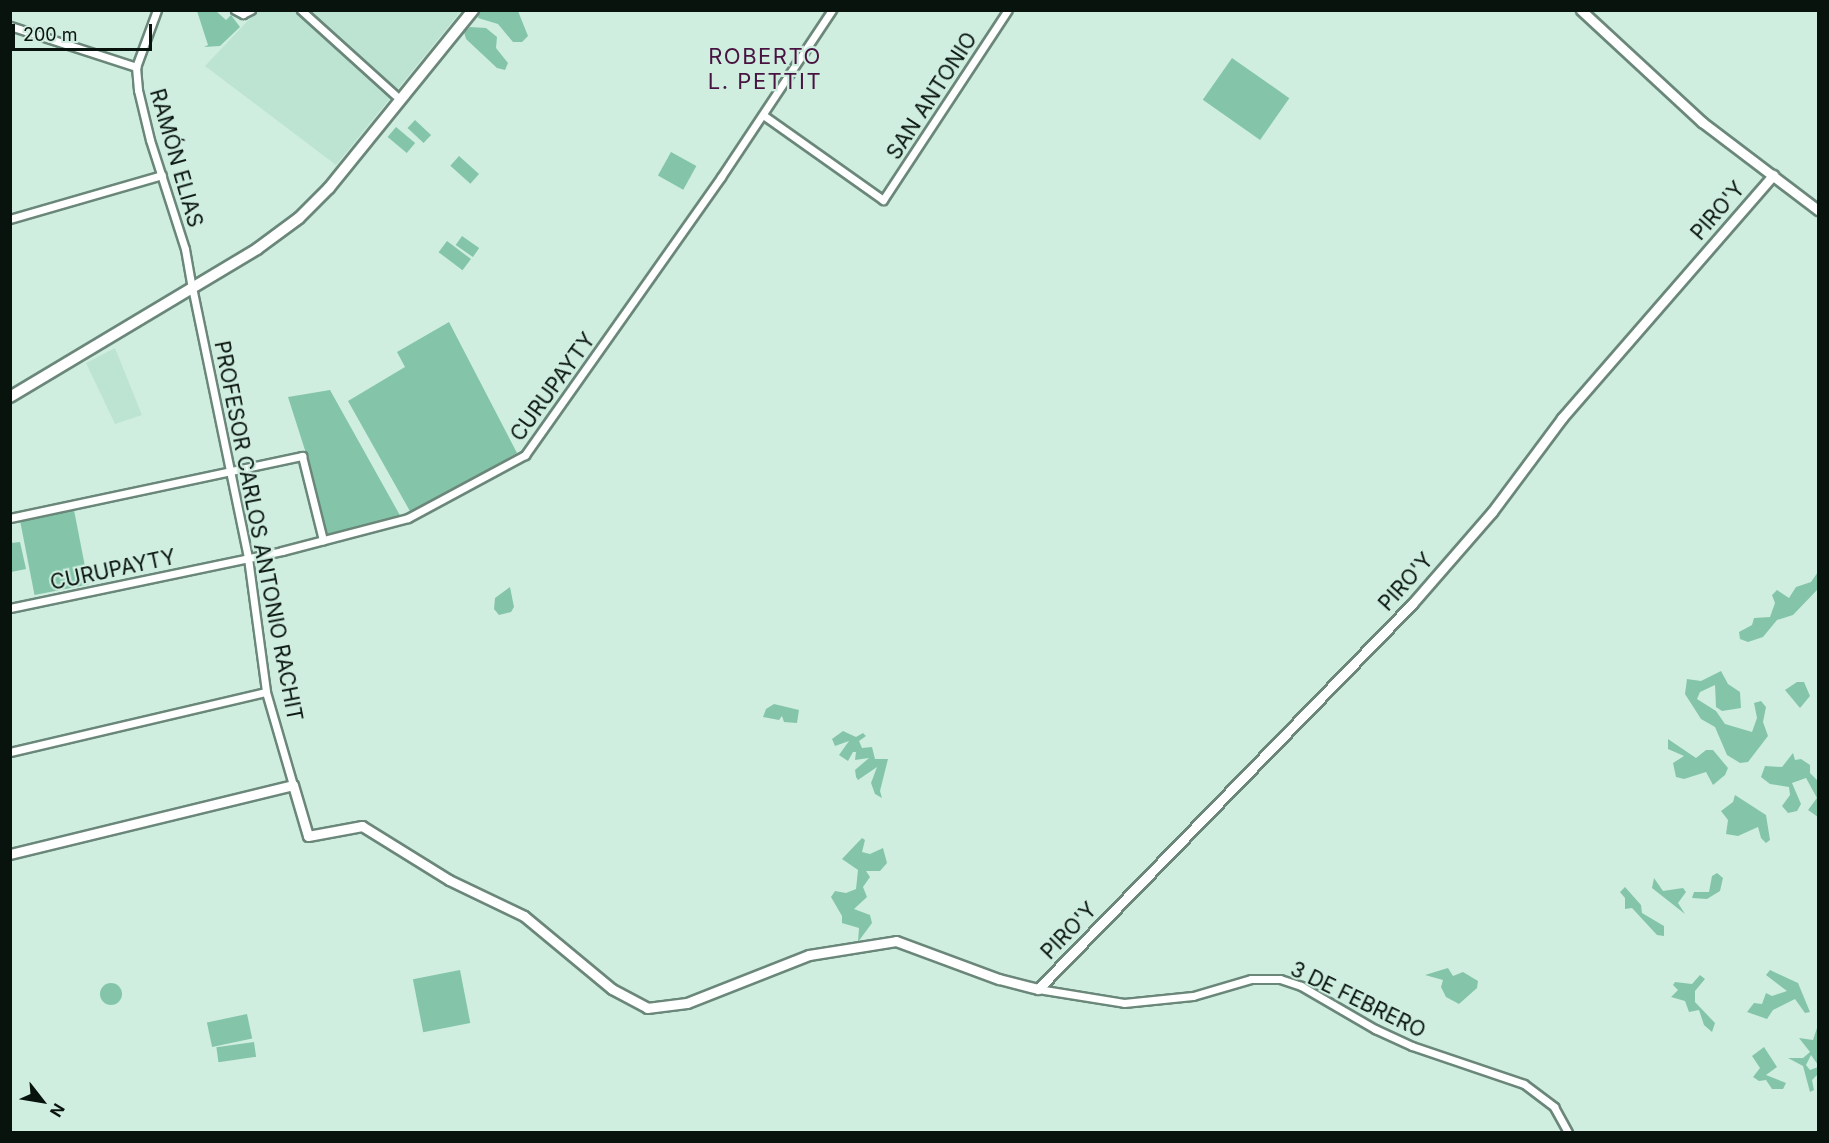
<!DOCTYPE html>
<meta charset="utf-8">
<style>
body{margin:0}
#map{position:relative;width:1829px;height:1143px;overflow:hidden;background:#cfeee0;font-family:Inter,sans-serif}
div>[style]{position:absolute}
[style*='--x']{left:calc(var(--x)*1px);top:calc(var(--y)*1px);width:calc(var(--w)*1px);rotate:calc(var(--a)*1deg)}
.built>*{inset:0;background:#bde4d3}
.green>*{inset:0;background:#84c5aa;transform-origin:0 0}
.round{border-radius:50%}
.roads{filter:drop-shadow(2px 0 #6a877a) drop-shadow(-2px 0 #6a877a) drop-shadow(0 2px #6a877a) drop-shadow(0 -2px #6a877a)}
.minor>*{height:7px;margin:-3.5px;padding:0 3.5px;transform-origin:3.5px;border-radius:3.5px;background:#fff}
.major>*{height:9px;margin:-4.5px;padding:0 4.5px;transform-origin:4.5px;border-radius:4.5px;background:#fff}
.highway>*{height:10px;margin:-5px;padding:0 5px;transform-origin:5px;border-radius:5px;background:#fff}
span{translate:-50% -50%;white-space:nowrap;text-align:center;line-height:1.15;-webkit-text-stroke:4.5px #cfeee0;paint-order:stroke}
.street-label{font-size:21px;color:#08130e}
.neighbourhood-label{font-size:22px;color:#481341;letter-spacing:1.5px}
.frame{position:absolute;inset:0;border:12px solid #08130e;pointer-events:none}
.north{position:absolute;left:12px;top:1071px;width:60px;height:60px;-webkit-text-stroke:4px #cfeee0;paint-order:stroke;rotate:121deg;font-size:16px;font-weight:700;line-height:24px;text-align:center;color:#08130e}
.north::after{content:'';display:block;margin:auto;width:21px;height:27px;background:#08130e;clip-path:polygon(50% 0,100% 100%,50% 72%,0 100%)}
.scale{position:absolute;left:12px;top:24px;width:140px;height:27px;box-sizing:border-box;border:3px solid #08130e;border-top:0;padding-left:8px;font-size:18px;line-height:21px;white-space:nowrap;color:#08130e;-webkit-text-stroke:4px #cfeee0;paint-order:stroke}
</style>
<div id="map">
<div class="built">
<div style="clip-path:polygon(257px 11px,461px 11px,336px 165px,205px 66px)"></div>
<div style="clip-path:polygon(115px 348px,142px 415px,115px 424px,86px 363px)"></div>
</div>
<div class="green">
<div style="clip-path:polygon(197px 11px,216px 11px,226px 20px,231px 15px,240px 27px,220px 46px,204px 47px,208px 45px)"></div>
<div style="clip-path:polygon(492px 11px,518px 11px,528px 36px,522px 42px,513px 42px,498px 24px,478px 18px,479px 12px)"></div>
<div style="clip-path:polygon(470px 27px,486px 28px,497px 37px,496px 48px,508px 63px,505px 70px,497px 68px,466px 39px,464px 32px)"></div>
<div style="left:1232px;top:58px;width:70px;height:51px;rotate:35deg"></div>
<div style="left:415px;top:120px;width:22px;height:11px;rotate:43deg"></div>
<div style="left:396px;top:127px;width:25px;height:13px;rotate:40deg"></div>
<div style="left:671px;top:152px;width:29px;height:27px;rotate:29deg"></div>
<div style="left:459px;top:156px;width:27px;height:13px;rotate:42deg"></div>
<div style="left:462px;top:236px;width:21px;height:11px;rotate:35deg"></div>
<div style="left:447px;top:241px;width:30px;height:14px;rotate:37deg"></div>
<div style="clip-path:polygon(449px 322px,517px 453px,411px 513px,348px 401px,405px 367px,397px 352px)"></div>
<div style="clip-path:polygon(330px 390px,402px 519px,325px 536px,311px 469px,288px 397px)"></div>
<div style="left:74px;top:510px;width:76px;height:55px;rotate:79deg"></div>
<div style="clip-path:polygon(20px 542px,26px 569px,11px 572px,11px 543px)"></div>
<div style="clip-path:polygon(1818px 572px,1818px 589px,1793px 615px,1777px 620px,1763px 637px,1748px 642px,1740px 639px,1739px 632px,1752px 625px,1754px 618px,1770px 617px,1775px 603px,1772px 595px,1777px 590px,1789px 598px,1796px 587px,1811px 582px)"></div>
<div style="clip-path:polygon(510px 587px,514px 607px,511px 612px,499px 615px,494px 609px,495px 598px)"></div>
<div style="clip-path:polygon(1721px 671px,1728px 684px,1740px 692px,1741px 708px,1722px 711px,1716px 707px,1715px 685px,1700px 692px,1697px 699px,1716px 711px,1725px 724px,1752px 732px,1757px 718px,1754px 703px,1761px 701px,1766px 707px,1763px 722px,1768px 736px,1748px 762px,1740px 763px,1727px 755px,1715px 727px,1701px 719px,1685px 694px,1687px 679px,1701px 681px)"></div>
<div style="clip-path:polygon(1797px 682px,1804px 682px,1810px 696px,1800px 708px,1785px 690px)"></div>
<div style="clip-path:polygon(774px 704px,799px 710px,797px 723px,784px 722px,782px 716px,779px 720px,763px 717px,766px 709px)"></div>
<div style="clip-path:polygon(843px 731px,856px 737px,863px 733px,866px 736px,859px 741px,862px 748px,872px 747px,875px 759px,888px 759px,880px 791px,882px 798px,875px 794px,871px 783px,877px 767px,858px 780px,856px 777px,855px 770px,869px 758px,855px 760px,856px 752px,853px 752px,848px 761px,839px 755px,849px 741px,835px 746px,832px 739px)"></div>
<div style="clip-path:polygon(1668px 739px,1696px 758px,1706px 750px,1713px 750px,1728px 768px,1725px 775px,1713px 785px,1706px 772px,1684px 779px,1676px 777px,1673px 763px,1684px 756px,1668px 749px)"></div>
<div style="clip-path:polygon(1793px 753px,1795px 760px,1801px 759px,1810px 765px,1810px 773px,1818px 781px,1818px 817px,1808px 810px,1817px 798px,1806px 778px,1792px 783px,1801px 804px,1797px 811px,1788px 813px,1782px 806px,1790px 795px,1789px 787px,1770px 784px,1761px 777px,1765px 766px,1782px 767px)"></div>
<div style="clip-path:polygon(1735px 795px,1766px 815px,1770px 840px,1766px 843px,1761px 838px,1758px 827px,1738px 836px,1726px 834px,1728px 820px,1721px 811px,1733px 802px)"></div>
<div style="clip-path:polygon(862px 838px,865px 840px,862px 852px,870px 854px,883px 848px,887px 863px,880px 871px,866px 871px,870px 877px,863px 887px,867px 897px,854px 909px,870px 915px,872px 923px,858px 942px,859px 928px,842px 923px,842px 916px,831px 897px,835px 891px,846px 893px,856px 889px,858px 870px,842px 859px)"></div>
<div style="clip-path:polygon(1717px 873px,1723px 878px,1720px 891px,1707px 899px,1692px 898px,1694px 892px,1709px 892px,1712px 876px)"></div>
<div style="clip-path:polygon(1654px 878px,1663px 891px,1683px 888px,1686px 892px,1678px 903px,1685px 914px,1652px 888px)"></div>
<div style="clip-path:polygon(1625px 887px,1641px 905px,1642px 913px,1664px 926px,1664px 936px,1657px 935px,1632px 908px,1625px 909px,1625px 898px,1620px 892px)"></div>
<div style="clip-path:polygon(1448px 968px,1453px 976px,1463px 972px,1478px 981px,1477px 988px,1459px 1004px,1446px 997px,1441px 987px,1443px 980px,1425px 975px)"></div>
<div style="left:460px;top:970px;width:54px;height:48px;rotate:79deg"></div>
<div style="clip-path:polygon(1770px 970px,1798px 983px,1810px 1012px,1805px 1013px,1795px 999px,1773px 1010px,1767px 1019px,1747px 1012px,1754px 1003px,1762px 1004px,1766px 993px,1772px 996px,1787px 991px,1766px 975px)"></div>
<div style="clip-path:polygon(1700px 975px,1705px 979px,1695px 991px,1695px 1002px,1715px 1023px,1712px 1032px,1704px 1025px,1699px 1010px,1689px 1012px,1685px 1001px,1671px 997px,1678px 990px,1673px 985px,1675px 982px,1692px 984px)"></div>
<div class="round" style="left:100px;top:983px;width:22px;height:22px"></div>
<div style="left:247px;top:1014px;width:25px;height:41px;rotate:78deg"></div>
<div style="clip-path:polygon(1818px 1025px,1818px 1065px,1811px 1055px,1806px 1065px,1810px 1070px,1818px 1067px,1818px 1074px,1812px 1080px,1814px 1090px,1810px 1092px,1803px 1066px,1788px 1058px,1803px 1058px,1810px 1052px,1799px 1038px,1813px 1040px)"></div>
<div style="left:254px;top:1042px;width:15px;height:38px;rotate:82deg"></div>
<div style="clip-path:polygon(1764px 1047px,1777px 1067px,1766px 1075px,1786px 1083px,1783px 1089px,1772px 1089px,1766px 1080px,1759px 1081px,1753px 1077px,1760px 1068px,1752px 1056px)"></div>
</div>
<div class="roads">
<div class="minor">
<div style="--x:157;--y:10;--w:61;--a:110.2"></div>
<div style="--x:136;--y:67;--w:23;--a:85"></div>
<div style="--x:138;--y:90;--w:51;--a:76.5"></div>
<div style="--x:150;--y:140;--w:114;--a:72.2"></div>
<div style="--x:185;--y:249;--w:34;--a:80"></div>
<div style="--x:235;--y:10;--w:9;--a:27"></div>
<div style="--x:243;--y:14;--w:9;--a:-27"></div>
<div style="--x:301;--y:10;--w:127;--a:42.1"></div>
<div style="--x:10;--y:26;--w:133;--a:18"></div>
<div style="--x:763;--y:115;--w:147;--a:35.3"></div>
<div style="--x:883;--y:200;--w:227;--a:-56.7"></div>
<div style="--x:10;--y:219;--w:158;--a:-16.1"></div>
<div style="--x:192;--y:287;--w:277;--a:78.3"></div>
<div style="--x:248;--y:558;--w:135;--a:82.3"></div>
<div style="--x:266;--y:692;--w:97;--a:73.8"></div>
<div style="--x:10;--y:518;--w:299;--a:-12"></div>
<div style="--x:302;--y:456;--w:87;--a:76"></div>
<div style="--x:10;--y:608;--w:278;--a:-11.8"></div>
<div style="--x:282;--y:551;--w:130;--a:-14.7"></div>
<div style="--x:408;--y:518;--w:133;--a:-28.3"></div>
<div style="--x:525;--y:455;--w:340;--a:-54.8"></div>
<div style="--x:721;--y:177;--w:201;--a:-56.4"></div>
<div style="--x:10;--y:752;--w:263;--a:-13.2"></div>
<div style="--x:1038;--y:989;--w:87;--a:9.2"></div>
<div style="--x:1124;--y:1003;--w:69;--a:-5.8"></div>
<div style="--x:1193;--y:996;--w:60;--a:-16.3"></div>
<div style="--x:1251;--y:979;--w:29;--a:0"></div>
<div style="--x:1280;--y:979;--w:22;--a:18"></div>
<div style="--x:1301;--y:986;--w:86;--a:30.2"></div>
<div style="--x:1375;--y:1029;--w:41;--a:24.7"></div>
<div style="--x:1412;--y:1046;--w:118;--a:18.7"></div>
<div style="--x:1524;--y:1084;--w:38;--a:37"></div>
<div style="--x:1554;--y:1107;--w:29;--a:61"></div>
</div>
<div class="major">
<div style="--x:1581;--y:10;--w:165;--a:42.8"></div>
<div style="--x:1702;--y:122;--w:146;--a:37.2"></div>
<div style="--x:10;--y:854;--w:291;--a:-13.7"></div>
<div style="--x:293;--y:785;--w:53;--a:73.6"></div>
<div style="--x:308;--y:836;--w:55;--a:-10.5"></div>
<div style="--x:362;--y:826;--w:102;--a:31.8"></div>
<div style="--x:449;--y:880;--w:83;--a:25.6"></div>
<div style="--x:524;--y:916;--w:114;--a:39.7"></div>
<div style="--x:612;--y:989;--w:40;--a:28"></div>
<div style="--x:647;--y:1008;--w:40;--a:-7.1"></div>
<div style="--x:687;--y:1003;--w:131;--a:-21.5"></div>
<div style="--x:809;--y:955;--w:88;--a:-9.1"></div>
<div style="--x:896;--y:941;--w:110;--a:20.3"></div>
<div style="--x:999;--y:979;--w:40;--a:14.4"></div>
<div style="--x:1038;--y:989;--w:537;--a:-45.83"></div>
<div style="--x:1412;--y:604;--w:122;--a:-49"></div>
<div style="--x:1492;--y:512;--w:117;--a:-53.3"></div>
<div style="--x:1562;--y:418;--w:322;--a:-49"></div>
</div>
<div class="highway">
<div style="--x:10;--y:397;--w:288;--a:-30.9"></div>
<div style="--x:257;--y:249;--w:52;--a:-36.4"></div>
<div style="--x:299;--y:218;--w:42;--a:-45"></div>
<div style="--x:329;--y:188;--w:229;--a:-51"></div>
</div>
</div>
<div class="street-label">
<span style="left:932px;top:96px;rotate:-57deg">SAN ANTONIO</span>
<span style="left:176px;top:158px;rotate:74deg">RAMÓN ELIAS</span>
<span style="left:1718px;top:211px;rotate:-49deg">PIRO'Y</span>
<span style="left:553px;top:387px;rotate:-54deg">CURUPAYTY</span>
<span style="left:258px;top:531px;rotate:79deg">PROFESOR CARLOS ANTONIO RACHIT</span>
<span style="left:113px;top:570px;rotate:-12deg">CURUPAYTY</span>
<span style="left:1406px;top:582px;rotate:-48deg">PIRO'Y</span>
<span style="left:1069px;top:931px;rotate:-46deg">PIRO'Y</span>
<span style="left:1358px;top:1000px;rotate:26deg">3 DE FEBRERO</span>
</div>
<div class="neighbourhood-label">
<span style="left:765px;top:69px">ROBERTO<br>L. PETTIT</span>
</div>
<div class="frame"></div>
<div class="north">N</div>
<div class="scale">200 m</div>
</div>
